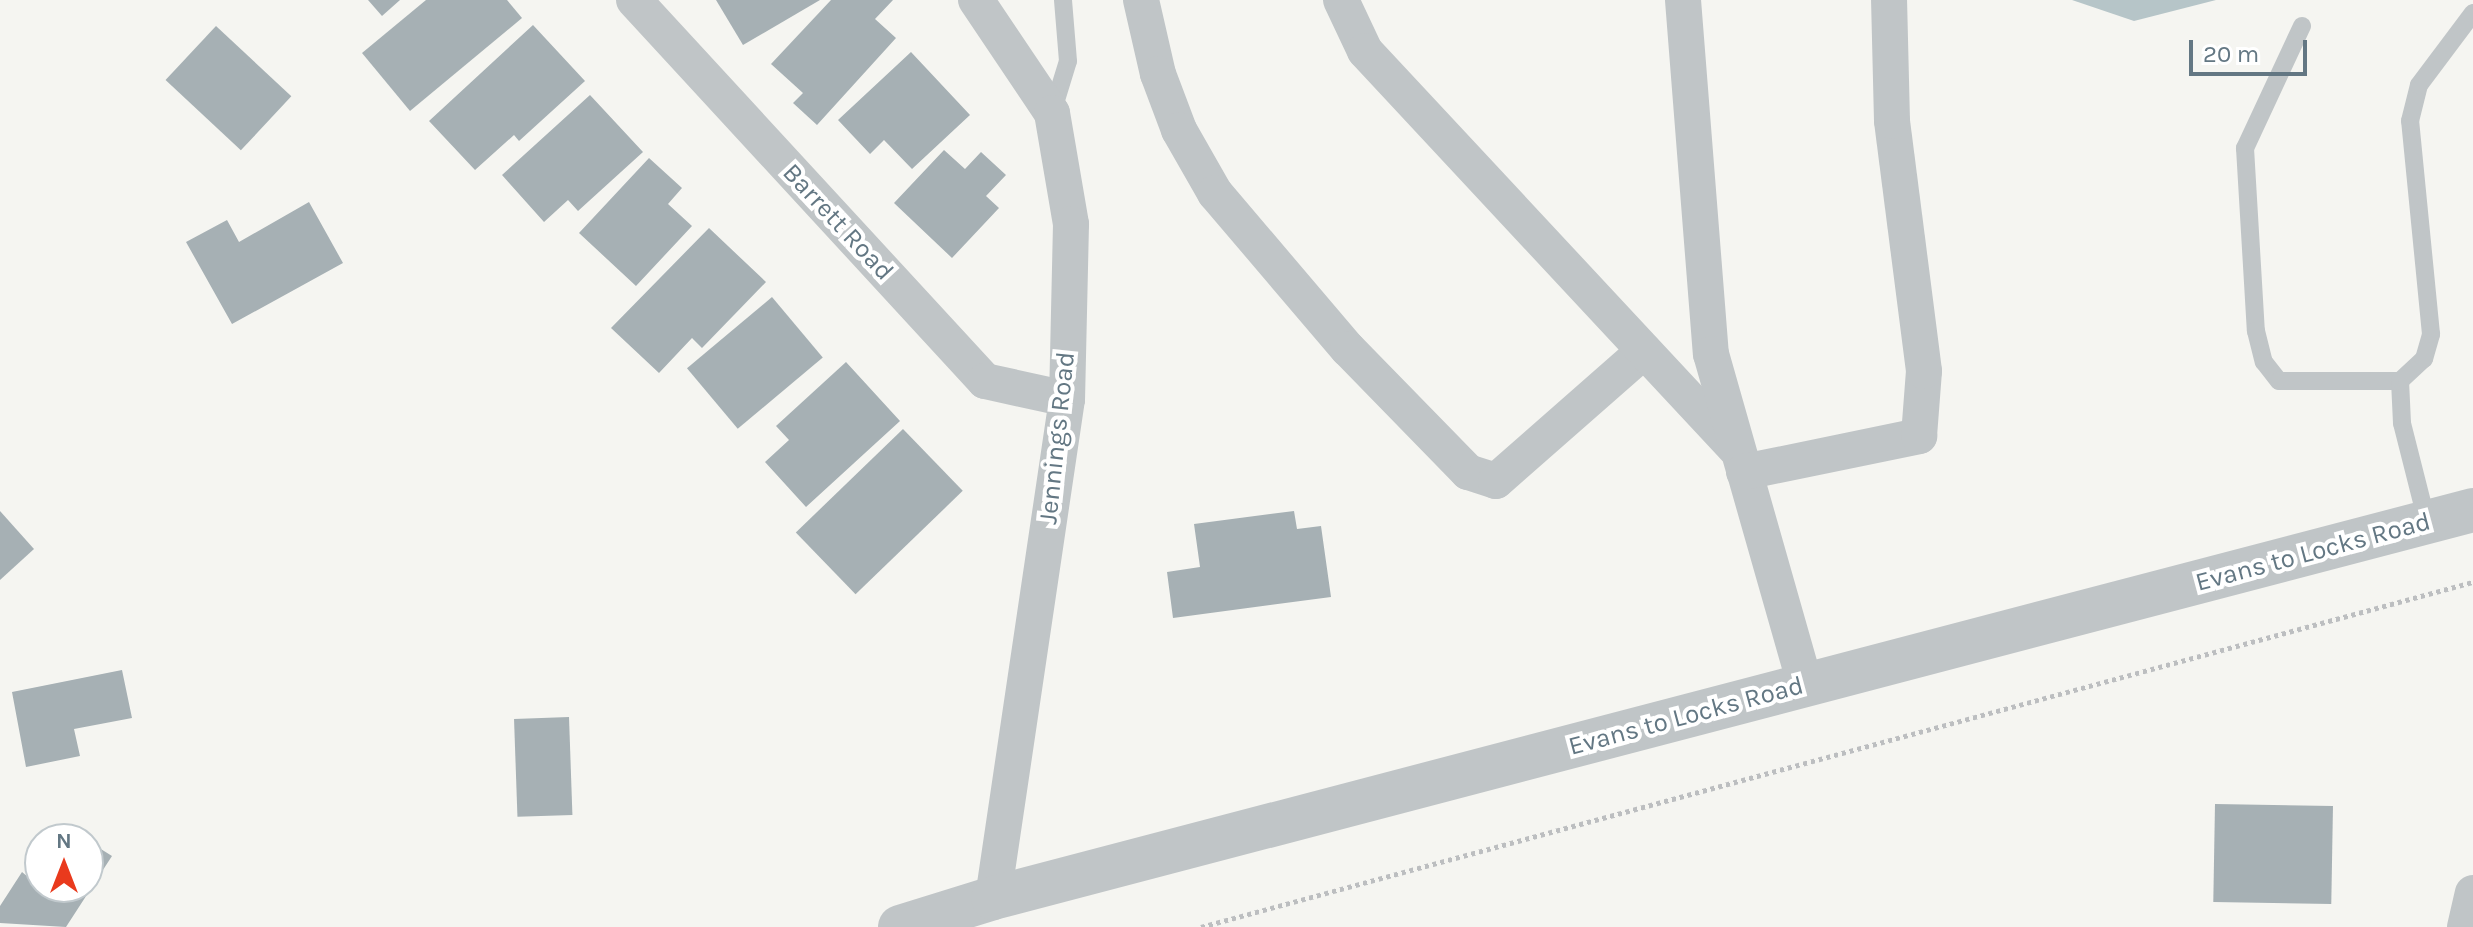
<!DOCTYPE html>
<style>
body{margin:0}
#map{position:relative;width:2473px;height:927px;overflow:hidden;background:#f5f5f1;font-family:Karla,sans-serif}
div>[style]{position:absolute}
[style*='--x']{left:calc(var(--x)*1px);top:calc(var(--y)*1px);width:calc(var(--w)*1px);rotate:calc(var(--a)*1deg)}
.water>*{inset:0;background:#b6c5c8}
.building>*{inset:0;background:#a6b0b4;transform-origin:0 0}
.path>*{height:5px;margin-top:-2.5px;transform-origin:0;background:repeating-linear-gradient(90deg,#bcbec0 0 4px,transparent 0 8px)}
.service>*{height:18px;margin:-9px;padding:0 9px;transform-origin:9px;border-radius:9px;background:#c0c5c7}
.minor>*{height:36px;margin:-18px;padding:0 18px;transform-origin:18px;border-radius:18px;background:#c0c5c7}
.tertiary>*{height:44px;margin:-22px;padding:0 22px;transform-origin:22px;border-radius:22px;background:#c0c5c7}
span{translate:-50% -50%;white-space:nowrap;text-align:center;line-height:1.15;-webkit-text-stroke:8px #fff;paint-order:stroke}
.street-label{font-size:26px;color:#637783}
.north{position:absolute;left:24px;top:823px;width:80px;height:80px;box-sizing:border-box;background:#fff;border:2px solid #c1c9cd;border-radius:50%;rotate:0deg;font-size:22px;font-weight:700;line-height:32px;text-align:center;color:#637783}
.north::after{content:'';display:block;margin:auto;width:28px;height:36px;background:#e93a1d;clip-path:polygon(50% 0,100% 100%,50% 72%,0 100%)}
.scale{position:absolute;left:2189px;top:40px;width:118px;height:36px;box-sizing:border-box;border:4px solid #637783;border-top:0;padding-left:10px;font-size:24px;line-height:28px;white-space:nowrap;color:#637783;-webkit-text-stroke:6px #fff;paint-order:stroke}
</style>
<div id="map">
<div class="water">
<div style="clip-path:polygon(2072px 0,2216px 0,2134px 21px)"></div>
</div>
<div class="building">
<div style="clip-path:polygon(368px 0,400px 0,382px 16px)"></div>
<div style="clip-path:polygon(426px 0,507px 0,522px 18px,410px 111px,362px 53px)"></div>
<div style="clip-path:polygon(716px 0,820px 0,743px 45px)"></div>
<div style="clip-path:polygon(831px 0,893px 0,875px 19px,896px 38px,817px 125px,793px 103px,803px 93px,771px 64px)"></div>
<div style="clip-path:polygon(533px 25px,585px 81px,519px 141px,514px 135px,475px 170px,429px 121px)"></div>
<div style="left:216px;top:26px;width:103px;height:74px;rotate:43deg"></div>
<div style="clip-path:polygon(911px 52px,970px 115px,912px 169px,884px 140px,870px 154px,838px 120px)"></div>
<div style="clip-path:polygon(590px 95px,643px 152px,578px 211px,568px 200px,544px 222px,502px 175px)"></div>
<div style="clip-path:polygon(944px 150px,965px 169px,981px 152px,1006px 175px,986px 196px,999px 208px,952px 258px,894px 203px)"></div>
<div style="clip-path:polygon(649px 158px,682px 188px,668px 204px,692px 226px,636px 286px,579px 233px)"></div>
<div style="clip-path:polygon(309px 202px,343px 263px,232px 324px,186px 242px,227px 220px,239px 242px)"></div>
<div style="clip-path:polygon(709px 228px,766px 282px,702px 348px,692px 338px,659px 373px,611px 328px)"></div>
<div style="left:772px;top:297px;width:79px;height:111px;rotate:50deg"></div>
<div style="clip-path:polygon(846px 362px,900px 421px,806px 507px,765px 462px,789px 440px,776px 426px)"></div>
<div style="left:903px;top:429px;width:86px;height:149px;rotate:46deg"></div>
<div style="clip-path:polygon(0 511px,34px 549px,0 580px)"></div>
<div style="clip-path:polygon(1294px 511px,1297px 529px,1321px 526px,1331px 597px,1173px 618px,1167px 572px,1200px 567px,1194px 524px)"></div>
<div style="clip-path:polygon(122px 670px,132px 718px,74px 729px,80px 756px,26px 767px,12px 692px)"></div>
<div style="left:569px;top:717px;width:98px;height:55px;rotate:88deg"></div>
<div style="left:2215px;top:804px;width:118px;height:98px;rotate:1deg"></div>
<div style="clip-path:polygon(88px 841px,112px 856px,66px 927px,0 923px,0 906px,22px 872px,40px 887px,88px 887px)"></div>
</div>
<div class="path">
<div style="--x:1201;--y:927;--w:1318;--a:-15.18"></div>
</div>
<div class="service">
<div style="--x:2302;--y:26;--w:135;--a:115"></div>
<div style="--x:2245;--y:148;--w:183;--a:86.6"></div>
<div style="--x:2256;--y:331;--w:32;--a:76"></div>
<div style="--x:2264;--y:362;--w:24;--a:52"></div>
<div style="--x:2279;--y:381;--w:121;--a:0"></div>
<div style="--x:1052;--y:113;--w:54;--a:-72.9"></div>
<div style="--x:1068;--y:61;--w:61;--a:-94.7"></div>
<div style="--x:2427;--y:522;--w:102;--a:-104.2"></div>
<div style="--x:2402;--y:423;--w:42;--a:-92.7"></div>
<div style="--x:2400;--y:381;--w:33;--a:-43"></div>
<div style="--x:2424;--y:359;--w:26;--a:-74"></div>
<div style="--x:2431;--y:334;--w:214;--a:-95.6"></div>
<div style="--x:2410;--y:121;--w:37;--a:-76"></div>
<div style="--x:2419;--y:85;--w:90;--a:-53.1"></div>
</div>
<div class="minor">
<div style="--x:634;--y:0;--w:518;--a:47.35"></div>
<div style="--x:985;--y:381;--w:84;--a:12.4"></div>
<div style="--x:976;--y:0;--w:136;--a:56.1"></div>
<div style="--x:1052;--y:113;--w:113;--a:80.3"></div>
<div style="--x:1071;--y:224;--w:175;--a:91.3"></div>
<div style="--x:1067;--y:399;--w:504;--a:98.44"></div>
<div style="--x:1141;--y:0;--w:76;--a:77.1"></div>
<div style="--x:1158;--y:74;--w:60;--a:69.4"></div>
<div style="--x:1179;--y:130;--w:73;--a:60.3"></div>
<div style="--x:1215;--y:193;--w:205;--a:49.6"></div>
<div style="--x:1348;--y:349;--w:172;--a:45.7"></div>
<div style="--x:1468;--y:472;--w:29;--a:18"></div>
<div style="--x:1496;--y:481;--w:197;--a:-41.3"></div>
<div style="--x:1341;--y:0;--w:56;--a:64.8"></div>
<div style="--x:1365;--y:51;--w:543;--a:47.02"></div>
<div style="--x:1683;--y:0;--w:355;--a:85.5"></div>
<div style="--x:1711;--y:354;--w:344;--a:74.1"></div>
<div style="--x:1744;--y:472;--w:179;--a:-11.6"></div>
<div style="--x:1919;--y:436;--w:65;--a:-85.6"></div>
<div style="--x:1924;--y:371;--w:252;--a:-97.3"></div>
<div style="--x:1892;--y:121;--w:121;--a:-91.4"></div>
<div style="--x:2465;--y:927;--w:35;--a:-77"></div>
</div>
<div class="tertiary">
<div style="--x:900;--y:927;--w:97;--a:-17.3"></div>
<div style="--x:993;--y:898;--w:1530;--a:-14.69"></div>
</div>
<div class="street-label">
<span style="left:838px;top:222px;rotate:47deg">Barrett Road</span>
<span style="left:1057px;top:438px;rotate:-84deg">Jennings Road</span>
<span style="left:2313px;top:552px;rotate:-15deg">Evans to Locks Road</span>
<span style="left:1686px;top:716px;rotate:-15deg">Evans to Locks Road</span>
</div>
<div class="north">N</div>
<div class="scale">20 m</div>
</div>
